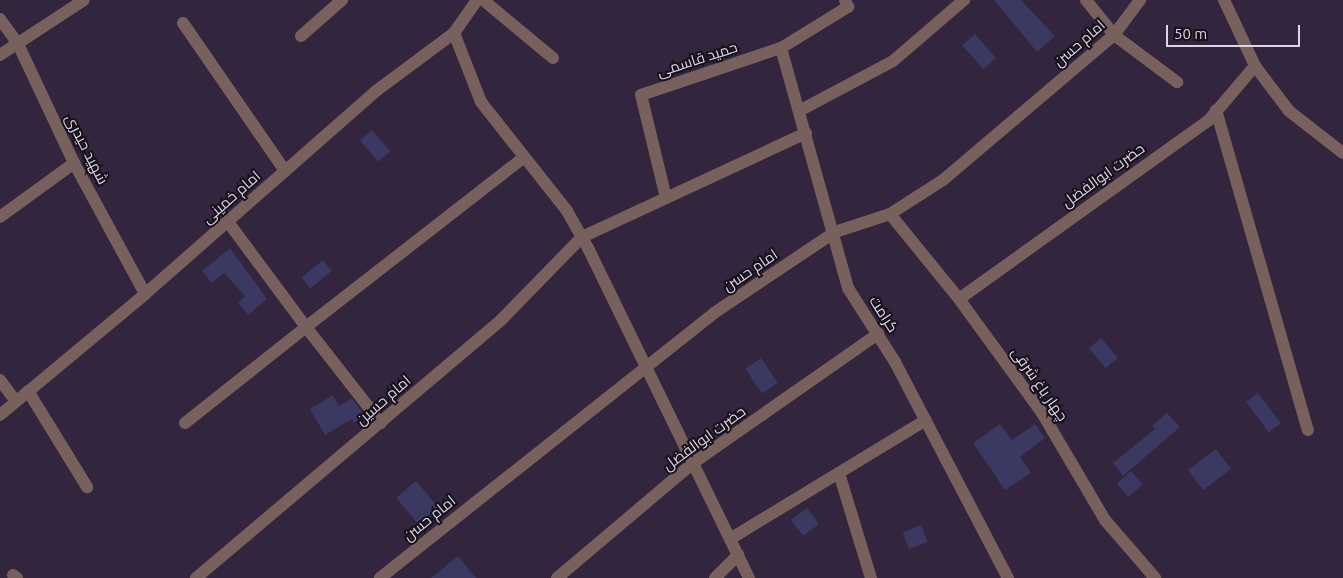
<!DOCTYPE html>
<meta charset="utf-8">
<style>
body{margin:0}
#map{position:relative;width:1343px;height:578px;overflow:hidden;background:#32253d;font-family:Ubuntu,Cairo,sans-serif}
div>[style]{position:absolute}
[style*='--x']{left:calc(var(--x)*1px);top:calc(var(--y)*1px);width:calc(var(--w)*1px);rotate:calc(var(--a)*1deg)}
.building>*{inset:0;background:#3b3861;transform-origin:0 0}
.minor>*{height:12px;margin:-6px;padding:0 6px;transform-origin:6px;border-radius:6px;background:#78605d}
span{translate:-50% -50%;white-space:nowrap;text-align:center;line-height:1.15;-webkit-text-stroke:4px #17111c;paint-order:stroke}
.street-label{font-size:15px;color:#ddd5e5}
.scale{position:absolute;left:1166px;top:25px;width:134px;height:22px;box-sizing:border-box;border:2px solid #ddd5e5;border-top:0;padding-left:6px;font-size:15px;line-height:18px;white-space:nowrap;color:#ddd5e5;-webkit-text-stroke:4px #17111c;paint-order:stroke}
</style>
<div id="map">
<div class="building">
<div style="clip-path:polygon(994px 0,1021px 0,1055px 36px,1037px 52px)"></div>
<div style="left:975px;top:34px;width:32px;height:17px;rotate:49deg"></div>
<div style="left:372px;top:130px;width:28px;height:16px;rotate:49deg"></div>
<div style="clip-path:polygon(230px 248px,267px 299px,248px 315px,238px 303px,245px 296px,224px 273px,212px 283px,202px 271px)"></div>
<div style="left:323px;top:260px;width:14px;height:28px;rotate:51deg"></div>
<div style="left:1101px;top:338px;width:26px;height:16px;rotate:50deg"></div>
<div style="left:761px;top:358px;width:30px;height:19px;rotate:56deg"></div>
<div style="left:1258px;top:393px;width:38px;height:15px;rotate:53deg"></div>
<div style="clip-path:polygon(333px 395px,339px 406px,352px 398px,365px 416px,354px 423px,352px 419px,325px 435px,310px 409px)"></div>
<div style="clip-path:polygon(1167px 413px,1180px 427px,1123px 476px,1113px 463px,1155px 429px,1152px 426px)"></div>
<div style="clip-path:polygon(1000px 424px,1012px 440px,1035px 424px,1045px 438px,1020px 457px,1031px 473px,1005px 490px,973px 443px)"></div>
<div style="left:1216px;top:449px;width:25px;height:35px;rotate:53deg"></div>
<div style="left:1131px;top:471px;width:18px;height:19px;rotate:49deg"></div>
<div style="left:416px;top:481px;width:34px;height:26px;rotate:50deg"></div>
<div style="left:807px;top:508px;width:20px;height:20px;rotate:53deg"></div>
<div style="left:921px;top:525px;width:18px;height:20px;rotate:68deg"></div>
<div style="clip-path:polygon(458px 556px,476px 578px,431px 578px)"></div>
</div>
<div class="minor">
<div style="--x:483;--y:0;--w:91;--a:39.6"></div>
<div style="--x:1086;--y:0;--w:45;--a:51.3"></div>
<div style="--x:1114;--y:35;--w:79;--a:36.7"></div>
<div style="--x:1224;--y:0;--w:73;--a:64.8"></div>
<div style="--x:1255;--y:66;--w:56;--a:52.9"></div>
<div style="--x:1289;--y:111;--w:68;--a:37.9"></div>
<div style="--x:0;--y:19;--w:31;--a:54"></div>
<div style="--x:18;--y:44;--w:132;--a:64.8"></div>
<div style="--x:74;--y:163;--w:149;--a:61.5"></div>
<div style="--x:183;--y:23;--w:180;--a:55.4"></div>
<div style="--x:454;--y:33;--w:74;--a:68.6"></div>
<div style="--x:481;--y:102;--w:139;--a:51.7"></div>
<div style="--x:567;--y:211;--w:43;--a:60.4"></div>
<div style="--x:588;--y:248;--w:367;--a:64"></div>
<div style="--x:301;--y:36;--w:55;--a:-41.3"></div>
<div style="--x:781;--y:48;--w:249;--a:74.4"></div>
<div style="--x:848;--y:288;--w:88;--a:57.6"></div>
<div style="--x:895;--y:362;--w:244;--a:62.4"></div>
<div style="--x:0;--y:55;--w:100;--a:-33.2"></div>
<div style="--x:1216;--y:110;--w:333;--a:74"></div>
<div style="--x:799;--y:111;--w:106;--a:-28"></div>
<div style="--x:893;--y:61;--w:94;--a:-40.7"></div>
<div style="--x:666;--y:198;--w:106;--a:-103.6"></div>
<div style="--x:641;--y:95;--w:148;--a:-18.6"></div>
<div style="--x:781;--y:48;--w:79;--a:-31.5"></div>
<div style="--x:848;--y:7;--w:8;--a:-113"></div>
<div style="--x:890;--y:214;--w:109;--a:50.9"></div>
<div style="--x:959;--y:299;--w:141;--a:53.9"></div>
<div style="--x:1042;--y:413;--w:124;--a:59.5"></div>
<div style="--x:1105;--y:520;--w:77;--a:49.2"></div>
<div style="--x:0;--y:217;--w:92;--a:-36.1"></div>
<div style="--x:959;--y:299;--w:307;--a:-35.6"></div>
<div style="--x:1209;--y:120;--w:71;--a:-49.6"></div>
<div style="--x:0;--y:380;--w:26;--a:53"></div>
<div style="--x:28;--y:391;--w:113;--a:58.4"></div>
<div style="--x:0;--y:415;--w:189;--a:-39.8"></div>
<div style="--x:145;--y:294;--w:308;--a:-41.3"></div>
<div style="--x:376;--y:91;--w:97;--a:-36.6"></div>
<div style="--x:454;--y:33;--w:40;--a:-55.1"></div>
<div style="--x:185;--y:423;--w:154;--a:-38.4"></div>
<div style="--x:306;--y:327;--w:131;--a:-126.6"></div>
<div style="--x:381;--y:423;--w:122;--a:-128"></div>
<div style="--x:306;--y:327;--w:276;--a:-37.9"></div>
<div style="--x:839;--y:473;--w:110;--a:73.1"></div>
<div style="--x:730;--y:539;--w:229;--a:-31.3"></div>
<div style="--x:13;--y:575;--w:5;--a:37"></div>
<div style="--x:196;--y:578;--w:401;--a:-40.2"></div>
<div style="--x:502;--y:319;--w:115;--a:-45.7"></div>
<div style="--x:582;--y:237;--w:247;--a:-24.9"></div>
<div style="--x:380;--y:578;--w:426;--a:-38.4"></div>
<div style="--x:714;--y:313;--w:146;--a:-33.8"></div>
<div style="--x:835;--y:232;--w:58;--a:-18.1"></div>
<div style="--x:890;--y:214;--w:63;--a:-32.7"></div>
<div style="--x:943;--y:180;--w:224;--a:-40.3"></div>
<div style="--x:1114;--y:35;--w:44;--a:-53.4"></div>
<div style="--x:557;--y:578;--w:178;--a:-40.2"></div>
<div style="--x:693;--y:463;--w:226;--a:-34.9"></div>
<div style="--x:715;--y:578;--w:33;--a:-45"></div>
</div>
<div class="street-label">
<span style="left:1079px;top:43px;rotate:-41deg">امام حسن</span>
<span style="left:697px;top:59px;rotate:-18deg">حمید قاسمی</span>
<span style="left:87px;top:149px;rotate:63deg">شهید حیدری</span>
<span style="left:1103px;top:175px;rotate:-36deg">حضرت ابوالفضل</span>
<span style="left:231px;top:197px;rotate:-41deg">امام خمینی</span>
<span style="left:750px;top:270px;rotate:-34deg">امام حسن</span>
<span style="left:884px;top:314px;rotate:57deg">کرامت</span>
<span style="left:1040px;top:384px;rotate:55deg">چهار باغ شرقی</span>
<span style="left:383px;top:400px;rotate:-41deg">امام حسین</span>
<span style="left:704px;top:438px;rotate:-36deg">حضرت ابوالفضل</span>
<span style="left:429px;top:518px;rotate:-39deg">امام حسن</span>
</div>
<div class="scale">50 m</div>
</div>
